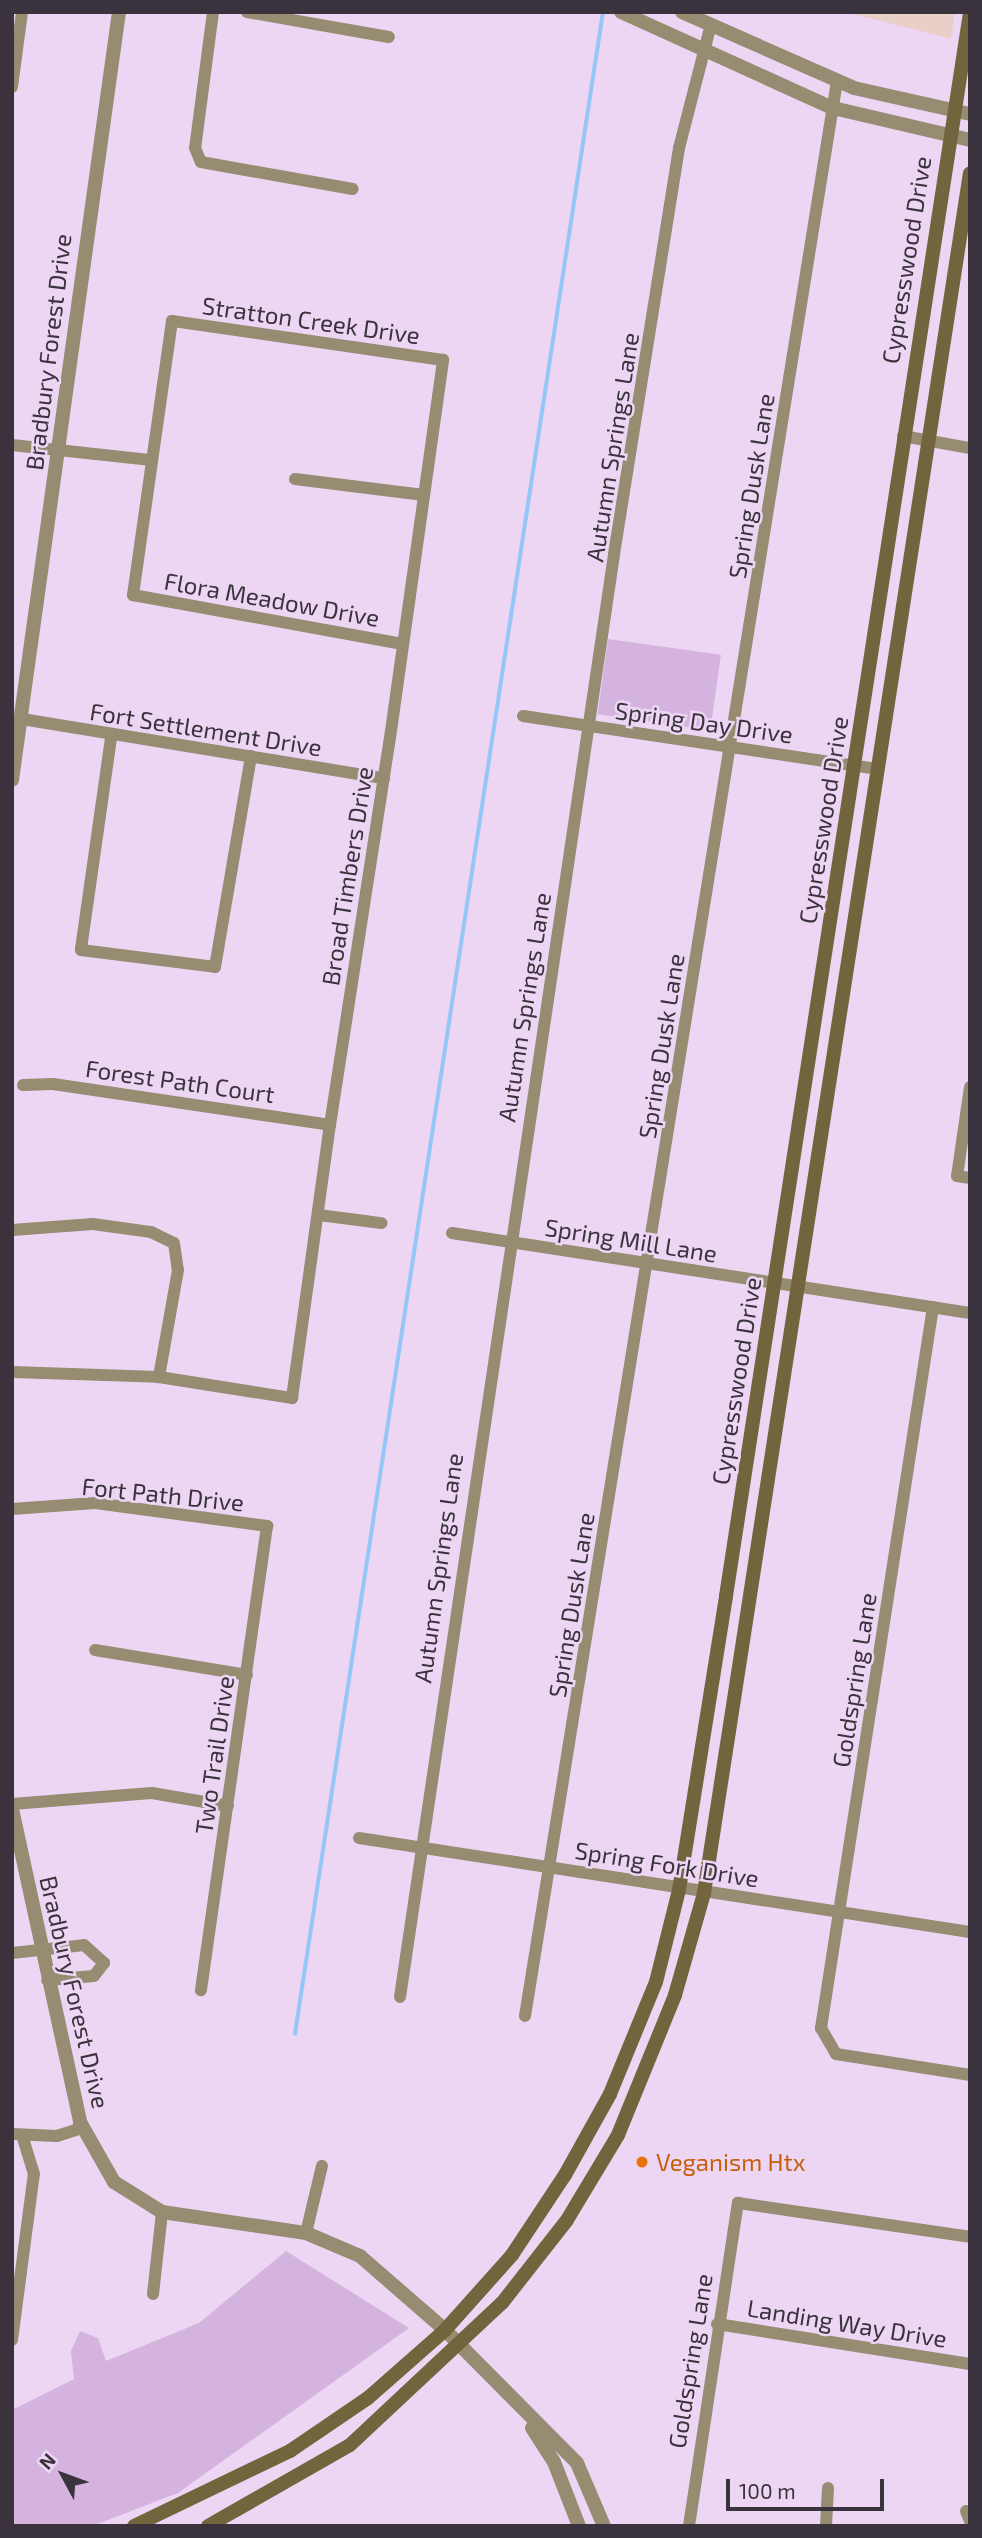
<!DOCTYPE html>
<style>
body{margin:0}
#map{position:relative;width:982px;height:2538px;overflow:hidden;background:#ecd6f4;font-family:"Exo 2",sans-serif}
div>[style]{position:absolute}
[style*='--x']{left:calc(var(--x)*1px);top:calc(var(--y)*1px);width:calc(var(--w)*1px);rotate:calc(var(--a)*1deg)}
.education>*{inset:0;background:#e8cfc7}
.green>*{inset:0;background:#d4b4df;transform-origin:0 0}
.stream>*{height:3.5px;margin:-1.75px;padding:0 1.75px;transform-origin:1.75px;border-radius:1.75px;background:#96c6f8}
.minor>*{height:12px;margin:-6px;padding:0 6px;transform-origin:6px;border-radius:6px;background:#958c72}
.tertiary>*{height:14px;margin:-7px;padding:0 7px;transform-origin:7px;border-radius:7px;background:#958c72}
.secondary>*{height:14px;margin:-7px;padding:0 7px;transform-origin:7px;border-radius:7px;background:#72653d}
.dots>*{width:19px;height:19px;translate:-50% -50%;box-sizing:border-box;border:4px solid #ecd6f4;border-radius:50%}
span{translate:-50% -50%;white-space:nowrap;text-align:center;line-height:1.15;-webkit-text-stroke:5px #ecd6f4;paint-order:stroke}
.street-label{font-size:24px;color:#3a323d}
.food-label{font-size:24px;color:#c56008}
.left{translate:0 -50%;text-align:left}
.frame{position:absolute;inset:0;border:14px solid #3a323d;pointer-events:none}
.north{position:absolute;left:28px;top:2440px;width:70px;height:70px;-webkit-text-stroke:5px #ecd6f4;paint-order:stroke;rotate:311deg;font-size:19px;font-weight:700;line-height:28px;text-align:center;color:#3a323d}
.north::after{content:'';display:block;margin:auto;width:24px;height:32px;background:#3a323d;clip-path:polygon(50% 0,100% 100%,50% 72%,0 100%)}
.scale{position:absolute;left:726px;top:2479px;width:158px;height:32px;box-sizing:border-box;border:4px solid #3a323d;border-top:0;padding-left:9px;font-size:21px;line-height:24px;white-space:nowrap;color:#3a323d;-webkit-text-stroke:5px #ecd6f4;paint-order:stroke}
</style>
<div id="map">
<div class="education">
<div style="clip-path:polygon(846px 12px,955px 12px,951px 39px)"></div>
</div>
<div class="green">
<div style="left:608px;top:639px;width:114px;height:76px;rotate:8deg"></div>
<div style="clip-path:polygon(286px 2251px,409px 2328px,178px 2493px,92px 2526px,12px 2526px,12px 2410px,74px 2379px,71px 2351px,80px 2331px,98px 2338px,106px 2361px,199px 2323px)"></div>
</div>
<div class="stream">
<div style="--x:295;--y:2034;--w:2045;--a:-81.34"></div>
</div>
<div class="minor">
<div style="--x:213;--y:12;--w:137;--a:97.5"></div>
<div style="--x:195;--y:148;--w:15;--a:67"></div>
<div style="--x:201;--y:162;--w:154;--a:10.1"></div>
<div style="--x:247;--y:12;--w:144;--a:10"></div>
<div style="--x:12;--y:87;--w:76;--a:-82.4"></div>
<div style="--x:903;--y:436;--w:68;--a:10.2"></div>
<div style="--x:12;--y:445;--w:138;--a:6.2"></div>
<div style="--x:295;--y:479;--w:130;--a:7.1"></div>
<div style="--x:523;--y:716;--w:359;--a:8.5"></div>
<div style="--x:22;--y:719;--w:367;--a:9.3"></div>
<div style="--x:111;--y:738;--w:214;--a:98.1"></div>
<div style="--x:81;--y:950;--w:135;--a:7.2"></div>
<div style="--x:215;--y:967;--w:214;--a:-80.3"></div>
<div style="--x:23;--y:1085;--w:30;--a:-2"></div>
<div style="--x:53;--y:1084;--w:280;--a:8.4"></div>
<div style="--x:970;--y:1087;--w:90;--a:98.3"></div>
<div style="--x:957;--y:1176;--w:13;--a:9"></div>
<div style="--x:319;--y:1215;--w:63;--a:7.4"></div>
<div style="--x:12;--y:1230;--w:81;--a:-4.2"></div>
<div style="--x:93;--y:1224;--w:59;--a:7.9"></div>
<div style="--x:151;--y:1232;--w:25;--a:26"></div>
<div style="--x:174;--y:1243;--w:27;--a:82"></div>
<div style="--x:178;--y:1270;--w:109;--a:100.1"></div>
<div style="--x:452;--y:1233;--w:524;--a:8.78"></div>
<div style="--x:933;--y:1307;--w:730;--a:98.83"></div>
<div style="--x:821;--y:2028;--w:30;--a:60"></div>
<div style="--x:836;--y:2054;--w:136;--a:8.9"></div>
<div style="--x:12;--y:1372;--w:147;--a:1.9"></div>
<div style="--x:159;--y:1377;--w:135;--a:9"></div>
<div style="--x:292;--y:1398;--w:276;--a:-82.1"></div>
<div style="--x:330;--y:1125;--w:392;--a:-81.2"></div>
<div style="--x:390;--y:738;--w:382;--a:-82"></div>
<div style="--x:443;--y:360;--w:274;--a:-171.8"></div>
<div style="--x:172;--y:321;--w:277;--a:98.1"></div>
<div style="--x:133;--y:595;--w:274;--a:10.3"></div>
<div style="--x:12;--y:1509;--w:83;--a:-4.1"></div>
<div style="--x:95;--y:1503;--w:174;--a:7.6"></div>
<div style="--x:267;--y:1526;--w:469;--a:98.1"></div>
<div style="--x:95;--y:1650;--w:154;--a:9.3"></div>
<div style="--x:12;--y:1804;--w:140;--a:-4.5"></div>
<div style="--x:152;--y:1793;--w:77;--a:9.7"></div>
<div style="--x:359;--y:1838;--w:618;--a:8.75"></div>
<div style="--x:12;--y:1953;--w:72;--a:-6.3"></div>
<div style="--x:84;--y:1945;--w:27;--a:42"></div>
<div style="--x:104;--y:1963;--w:16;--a:128"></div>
<div style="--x:94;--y:1976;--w:47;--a:175.1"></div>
<div style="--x:400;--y:1997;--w:1459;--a:-81.56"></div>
<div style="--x:614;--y:554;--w:411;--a:-80.9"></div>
<div style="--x:679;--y:148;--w:124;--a:-75.5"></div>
<div style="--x:525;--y:2016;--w:1960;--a:-80.84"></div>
<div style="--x:12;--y:2134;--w:45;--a:2.5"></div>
<div style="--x:57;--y:2136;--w:22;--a:-18"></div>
<div style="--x:78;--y:2129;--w:7;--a:-74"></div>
<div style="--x:306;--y:2233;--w:69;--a:-76.6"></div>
<div style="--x:153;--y:2294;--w:82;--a:-83.7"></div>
<div style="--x:717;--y:2324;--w:256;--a:9"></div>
<div style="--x:12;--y:2340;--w:167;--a:-82.5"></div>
<div style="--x:34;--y:2174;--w:41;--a:-107.1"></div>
<div style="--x:966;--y:2511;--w:11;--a:68"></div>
<div style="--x:689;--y:2526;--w:327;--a:-81.4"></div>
<div style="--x:738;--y:2203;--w:234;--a:8.3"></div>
<div style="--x:826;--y:2526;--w:38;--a:-87"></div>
</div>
<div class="tertiary">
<div style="--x:621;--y:12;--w:233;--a:24.4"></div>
<div style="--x:833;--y:108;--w:141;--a:13.1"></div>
<div style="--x:682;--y:12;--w:188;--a:23.8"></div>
<div style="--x:854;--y:88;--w:119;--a:12.6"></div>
<div style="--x:12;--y:780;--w:775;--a:-82.07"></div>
<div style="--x:12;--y:1809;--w:320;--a:77.7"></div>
<div style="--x:80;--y:2122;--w:69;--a:60.5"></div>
<div style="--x:114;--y:2182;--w:57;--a:32"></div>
<div style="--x:162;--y:2212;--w:146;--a:8.3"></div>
<div style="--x:306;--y:2233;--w:59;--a:23.1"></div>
<div style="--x:360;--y:2256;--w:113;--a:41"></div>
<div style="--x:445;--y:2330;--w:187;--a:45.2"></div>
<div style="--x:577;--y:2463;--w:69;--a:66.8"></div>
<div style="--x:532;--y:2428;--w:40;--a:57.1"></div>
<div style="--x:554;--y:2462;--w:69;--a:68.7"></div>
</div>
<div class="secondary">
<div style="--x:134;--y:2526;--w:173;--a:-25.7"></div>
<div style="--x:290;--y:2451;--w:94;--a:-34.2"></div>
<div style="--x:368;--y:2398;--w:103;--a:-41.4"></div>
<div style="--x:445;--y:2330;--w:101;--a:-48.2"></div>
<div style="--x:512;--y:2255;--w:96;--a:-56.5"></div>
<div style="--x:565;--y:2175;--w:93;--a:-60.9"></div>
<div style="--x:610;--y:2094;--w:121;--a:-67.7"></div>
<div style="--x:656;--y:1982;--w:95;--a:-76"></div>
<div style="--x:679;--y:1890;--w:298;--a:-80.9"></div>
<div style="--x:726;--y:1596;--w:1603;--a:-81.24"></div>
<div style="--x:208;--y:2526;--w:163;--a:-29.7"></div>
<div style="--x:350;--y:2445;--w:208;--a:-43.1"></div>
<div style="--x:502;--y:2303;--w:105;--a:-51.9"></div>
<div style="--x:567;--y:2220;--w:99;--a:-59"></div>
<div style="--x:618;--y:2135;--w:151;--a:-67.8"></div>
<div style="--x:675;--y:1995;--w:106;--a:-74.1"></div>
<div style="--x:704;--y:1893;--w:1740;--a:-81.21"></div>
</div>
<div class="dots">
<div style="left:642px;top:2162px;background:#e8710a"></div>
</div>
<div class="street-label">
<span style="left:906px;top:260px;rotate:-81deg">Cypresswood Drive</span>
<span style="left:311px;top:320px;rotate:8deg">Stratton Creek Drive</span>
<span style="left:48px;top:352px;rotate:-83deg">Bradbury Forest Drive</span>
<span style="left:612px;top:447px;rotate:-81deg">Autumn Springs Lane</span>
<span style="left:751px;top:486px;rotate:-81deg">Spring Dusk Lane</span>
<span style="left:272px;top:599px;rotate:10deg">Flora Meadow Drive</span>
<span style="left:704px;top:722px;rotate:8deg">Spring Day Drive</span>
<span style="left:206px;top:729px;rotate:9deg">Fort Settlement Drive</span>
<span style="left:823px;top:820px;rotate:-81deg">Cypresswood Drive</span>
<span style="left:347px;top:876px;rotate:-81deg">Broad Timbers Drive</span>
<span style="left:524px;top:1007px;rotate:-81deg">Autumn Springs Lane</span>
<span style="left:661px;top:1046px;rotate:-81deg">Spring Dusk Lane</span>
<span style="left:180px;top:1081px;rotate:8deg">Forest Path Court</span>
<span style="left:631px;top:1240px;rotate:9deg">Spring Mill Lane</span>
<span style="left:736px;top:1381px;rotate:-81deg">Cypresswood Drive</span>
<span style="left:163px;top:1494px;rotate:6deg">Fort Path Drive</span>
<span style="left:438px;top:1568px;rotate:-82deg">Autumn Springs Lane</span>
<span style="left:571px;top:1605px;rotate:-81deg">Spring Dusk Lane</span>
<span style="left:854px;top:1680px;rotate:-81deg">Goldspring Lane</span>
<span style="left:214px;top:1755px;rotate:-82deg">Two Trail Drive</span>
<span style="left:667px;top:1864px;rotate:9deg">Spring Fork Drive</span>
<span style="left:75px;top:1992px;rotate:77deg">Bradbury Forest Drive</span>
<span style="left:847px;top:2323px;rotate:9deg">Landing Way Drive</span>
<span style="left:690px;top:2361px;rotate:-81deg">Goldspring Lane</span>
</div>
<div class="food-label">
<span class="left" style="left:656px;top:2162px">Veganism Htx</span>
</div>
<div class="frame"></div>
<div class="north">N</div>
<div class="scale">100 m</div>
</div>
